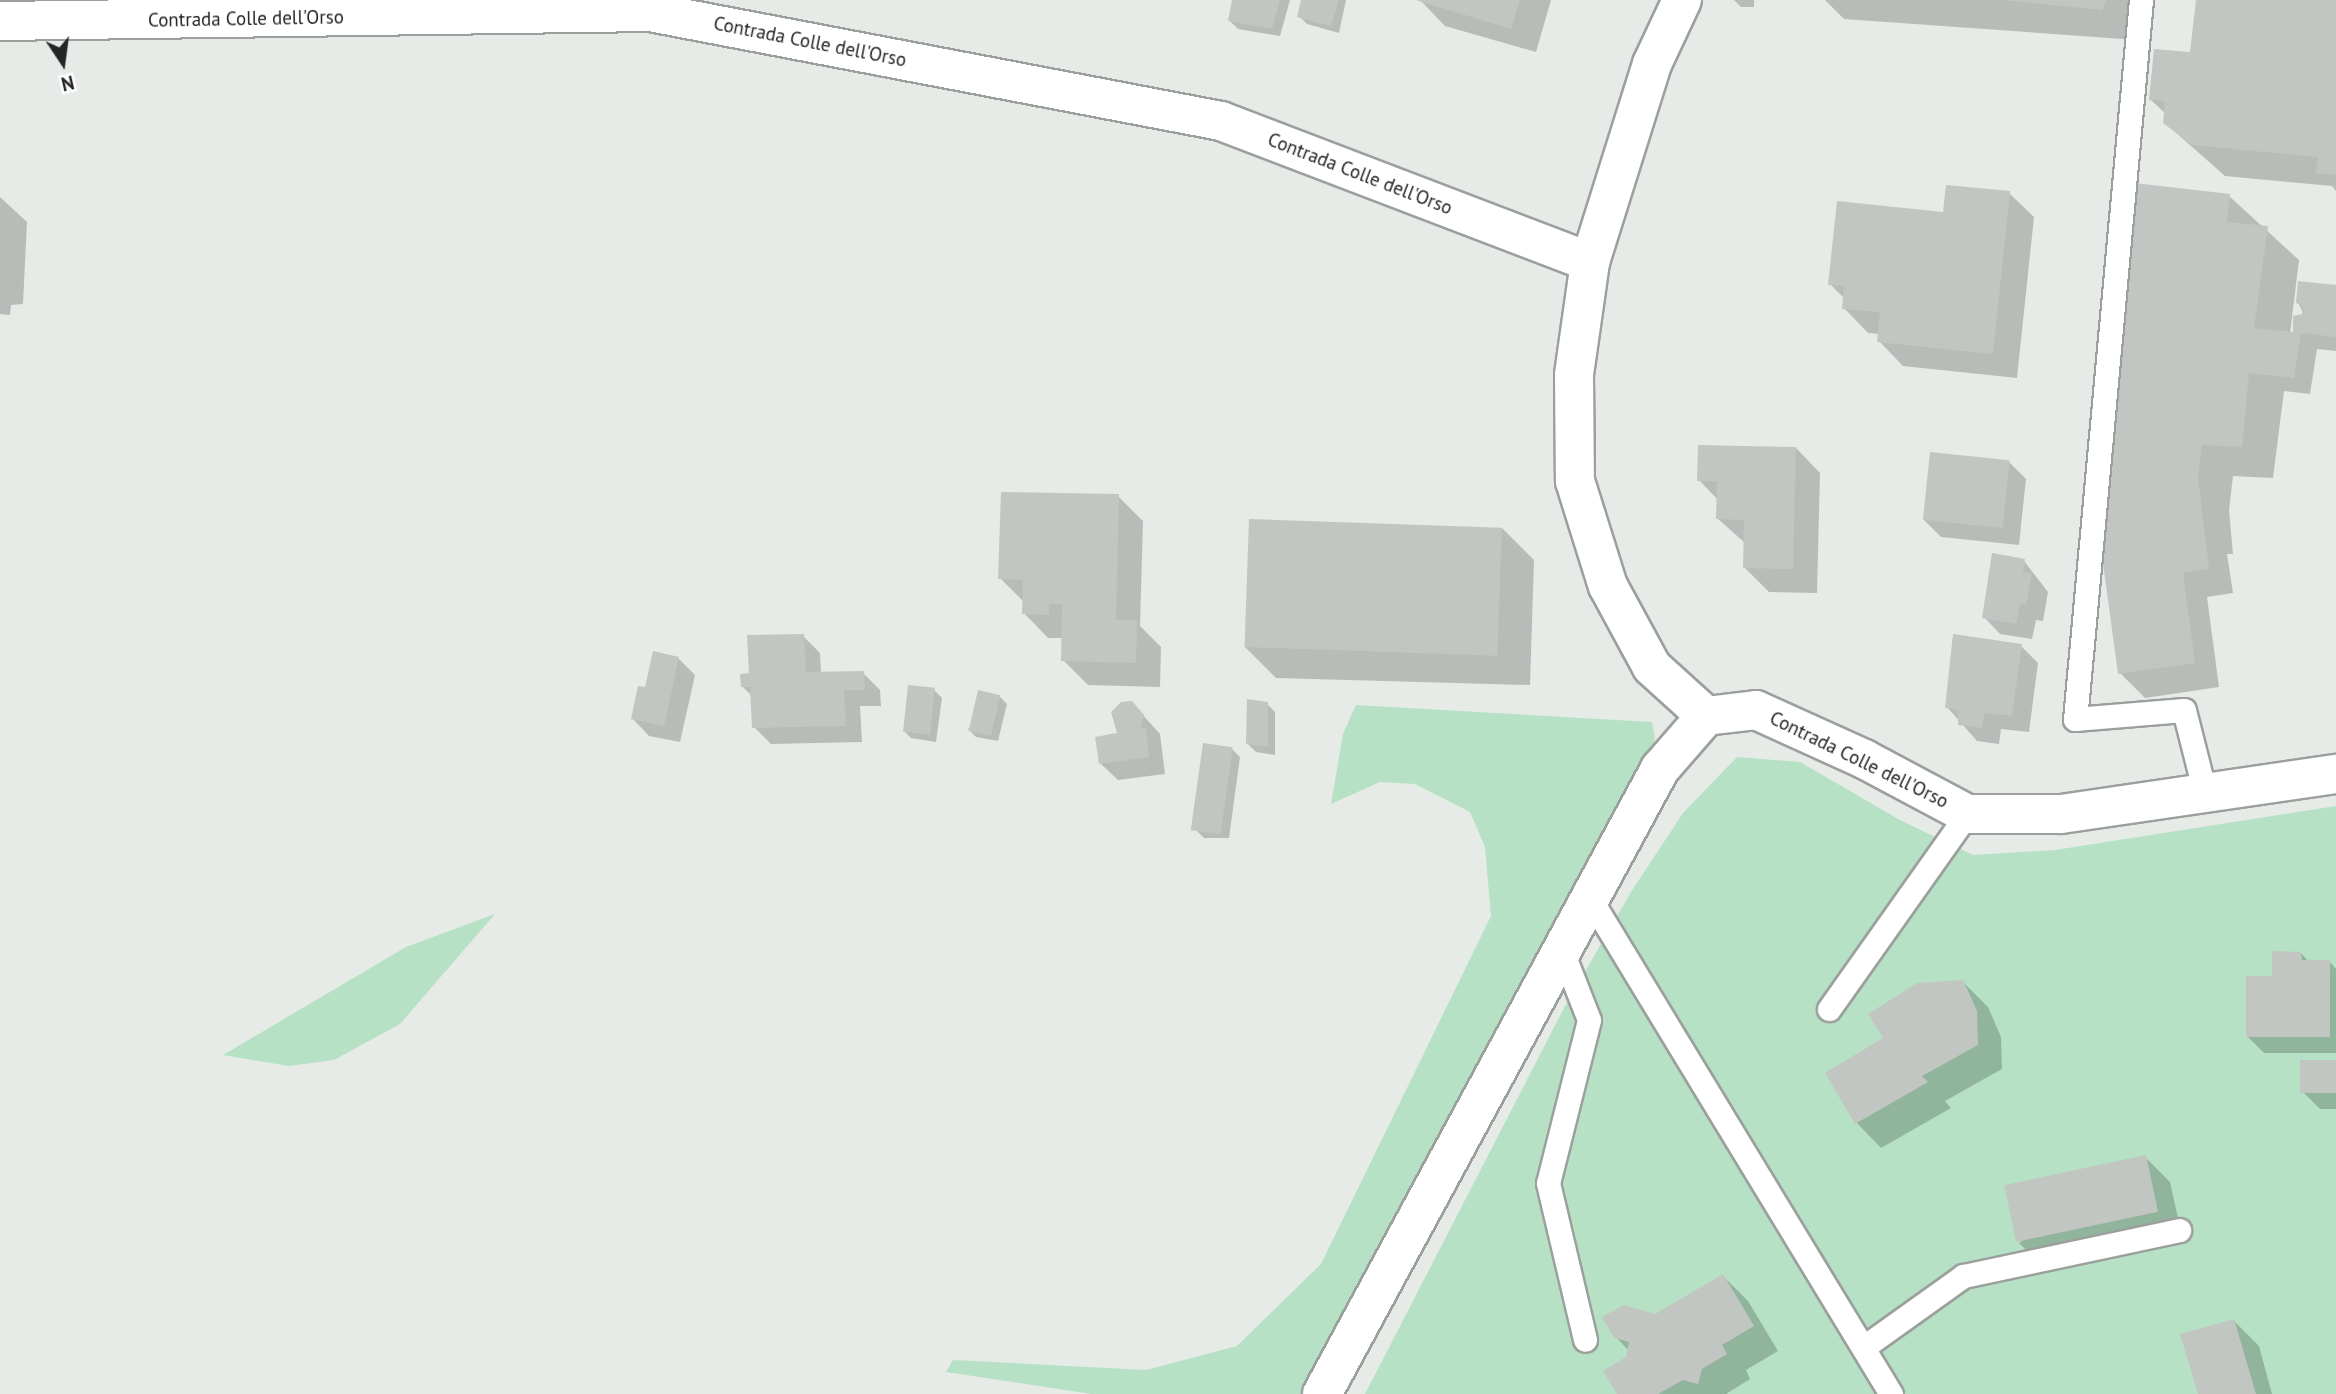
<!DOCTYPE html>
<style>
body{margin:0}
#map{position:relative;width:2336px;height:1394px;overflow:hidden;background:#e6ebe8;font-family:"PT Sans",sans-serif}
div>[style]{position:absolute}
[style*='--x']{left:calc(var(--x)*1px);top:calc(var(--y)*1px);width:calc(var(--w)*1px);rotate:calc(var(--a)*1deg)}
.green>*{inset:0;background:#b6e1c4}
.shadow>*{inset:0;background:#0003}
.building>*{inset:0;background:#c2c6c3;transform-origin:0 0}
.roads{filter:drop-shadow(2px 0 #9ba09d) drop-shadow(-2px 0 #9ba09d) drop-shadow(0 2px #9ba09d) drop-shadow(0 -2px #9ba09d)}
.lane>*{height:23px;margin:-11.5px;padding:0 11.5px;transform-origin:11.5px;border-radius:11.5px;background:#fff}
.street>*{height:38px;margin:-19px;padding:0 19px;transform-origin:19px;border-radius:19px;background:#fff}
span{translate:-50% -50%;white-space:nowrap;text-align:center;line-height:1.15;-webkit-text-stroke:5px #fff;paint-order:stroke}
.street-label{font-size:19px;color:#242625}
.north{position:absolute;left:28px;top:28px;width:70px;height:70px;-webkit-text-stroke:5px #fff;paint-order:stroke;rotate:167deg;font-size:19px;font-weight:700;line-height:28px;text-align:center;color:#242625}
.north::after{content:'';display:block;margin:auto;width:24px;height:32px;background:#242625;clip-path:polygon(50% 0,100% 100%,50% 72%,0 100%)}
</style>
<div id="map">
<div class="green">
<div style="clip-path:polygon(1356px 705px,1652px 722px,1655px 738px,1650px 759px,1583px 897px,1303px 1394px,1092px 1394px,946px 1372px,953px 1360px,1146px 1370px,1237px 1346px,1321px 1264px,1491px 916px,1485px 847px,1470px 812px,1415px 784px,1380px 782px,1331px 804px,1343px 734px)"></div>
<div style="clip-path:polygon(1737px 757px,1800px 762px,1900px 820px,1973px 855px,2055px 850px,2336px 806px,2336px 1394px,1365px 1394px,1564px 1008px,1631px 892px,1683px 813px)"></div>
<div style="clip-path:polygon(495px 914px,400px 1024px,334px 1060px,289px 1066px,223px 1055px,406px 947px)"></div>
</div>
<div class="shadow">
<div style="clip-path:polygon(8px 0,41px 0,39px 8px)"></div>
<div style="clip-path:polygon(1234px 0,1290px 0,1280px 36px,1238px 29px,1230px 21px)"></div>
<div style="clip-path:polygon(1303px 0,1346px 0,1339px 33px,1307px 24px,1299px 16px)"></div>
<div style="clip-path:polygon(1420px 0,1551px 0,1536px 52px,1445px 26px)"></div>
<div style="clip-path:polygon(1734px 0,1754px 0,1754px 7px,1741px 7px)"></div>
<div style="clip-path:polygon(1825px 0,2140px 0,2137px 40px,1844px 19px)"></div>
<div style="clip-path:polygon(2198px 0,2336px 0,2336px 191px,2332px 186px,2225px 176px,2165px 123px,2166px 114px,2151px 100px,2191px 54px)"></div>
<div style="clip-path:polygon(2009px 193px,2034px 217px,2017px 378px,1903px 366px,1879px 341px,1880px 334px,1868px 333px,1844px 308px,1845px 299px,1830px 284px,1944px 213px)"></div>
<div style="clip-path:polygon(2229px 196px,2299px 260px,2290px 334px,2294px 334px,2304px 315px,2298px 302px,2336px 286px,2336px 351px,2317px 349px,2310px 394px,2284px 391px,2273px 478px,2233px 476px,2229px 510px,2233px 554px,2227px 554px,2233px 593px,2207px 597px,2219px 687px,2145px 698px,2120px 673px)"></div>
<div style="clip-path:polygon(0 197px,27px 222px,23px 304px,11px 305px,10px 315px,0 314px)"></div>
<div style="clip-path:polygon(1796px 448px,1820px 473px,1817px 593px,1769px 592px,1744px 567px,1745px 543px,1718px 519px,1718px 500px,1699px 480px)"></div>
<div style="clip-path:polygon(2009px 462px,2026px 479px,2019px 545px,1941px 537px,1924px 520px)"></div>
<div style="clip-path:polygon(1118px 496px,1143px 521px,1140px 626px,1161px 647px,1160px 687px,1088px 685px,1063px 660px,1063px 638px,1048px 638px,1024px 613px,1024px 602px,1000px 578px)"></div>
<div style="clip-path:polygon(1502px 528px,1534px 560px,1530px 685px,1276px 678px,1244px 646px)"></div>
<div style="clip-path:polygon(2024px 561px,2048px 592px,2043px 621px,2036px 620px,2032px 639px,2000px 634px,1984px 617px)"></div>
<div style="clip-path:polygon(803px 636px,820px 653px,821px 674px,863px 673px,880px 690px,881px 706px,860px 706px,862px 742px,771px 744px,754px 727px,752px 696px,742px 686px)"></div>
<div style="clip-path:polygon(2021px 646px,2038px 663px,2029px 732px,2001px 729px,1999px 744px,1977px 741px,1947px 707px)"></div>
<div style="clip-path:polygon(678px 658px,695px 675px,680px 742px,649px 736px,633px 719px)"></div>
<div style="clip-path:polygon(934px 690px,942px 698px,936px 742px,911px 738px,903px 730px)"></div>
<div style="clip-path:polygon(999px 696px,1007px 704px,998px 741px,976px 737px,968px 729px)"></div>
<div style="clip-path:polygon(1132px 703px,1160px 734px,1165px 774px,1118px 780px,1101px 764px)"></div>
<div style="clip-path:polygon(1267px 704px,1275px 712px,1275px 755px,1256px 752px,1248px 744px)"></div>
<div style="clip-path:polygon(1232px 749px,1240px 757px,1229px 838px,1204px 838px,1196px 830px)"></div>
<div style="clip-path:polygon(2301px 953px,2309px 962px,2330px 962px,2336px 969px,2336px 1053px,2264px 1053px,2247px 1036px,2273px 978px)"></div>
<div style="clip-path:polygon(1963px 982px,1988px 1007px,2001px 1037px,2002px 1069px,1945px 1101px,1951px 1108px,1881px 1148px,1857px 1123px,1885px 1039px)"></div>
<div style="clip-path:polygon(2336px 1062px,2336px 1109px,2320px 1109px,2303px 1092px)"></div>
<div style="clip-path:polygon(2145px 1157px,2170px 1182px,2182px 1236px,2044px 1267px,2019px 1243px)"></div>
<div style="clip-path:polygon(1723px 1276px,1748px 1301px,1778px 1351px,1746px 1370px,1750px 1379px,1726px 1394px,1619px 1394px,1629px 1351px,1616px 1337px)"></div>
<div style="clip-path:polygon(2234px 1321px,2259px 1346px,2272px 1394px,2199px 1394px)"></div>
</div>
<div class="building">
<div style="clip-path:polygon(1232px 0,1280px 0,1272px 29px,1228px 21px)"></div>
<div style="clip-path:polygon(1301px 0,1339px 0,1331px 26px,1297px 17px)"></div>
<div style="clip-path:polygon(1416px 0,1520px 0,1511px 29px)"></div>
<div style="clip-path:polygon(2001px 0,2106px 0,2102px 10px)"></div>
<div style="clip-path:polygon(2196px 0,2336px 0,2336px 175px,2316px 173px,2318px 157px,2192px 145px,2163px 123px,2165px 101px,2149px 100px,2154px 49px,2190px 52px)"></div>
<div style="clip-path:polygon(2134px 183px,2230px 194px,2227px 222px,2268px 226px,2254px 328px,2293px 332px,2293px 316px,2302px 314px,2303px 306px,2296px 303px,2298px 281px,2336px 285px,2336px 337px,2301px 333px,2294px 378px,2249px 373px,2242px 447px,2202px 445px,2198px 477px,2209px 569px,2183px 573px,2195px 663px,2118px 674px,2099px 534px)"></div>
<div style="clip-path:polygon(1946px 185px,2010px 191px,1993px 354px,1877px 342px,1880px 312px,1842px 309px,1844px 286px,1828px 285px,1837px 201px,1943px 212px)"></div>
<div style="clip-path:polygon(1698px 445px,1796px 447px,1793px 569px,1743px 568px,1744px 520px,1716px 519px,1717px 481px,1697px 481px)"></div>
<div style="left:1930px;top:452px;width:80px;height:68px;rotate:6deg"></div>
<div style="clip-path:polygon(1001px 492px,1119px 494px,1116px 620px,1137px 620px,1136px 663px,1061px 661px,1062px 604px,1049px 604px,1049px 615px,1022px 614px,1023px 580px,998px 579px)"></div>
<div style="left:1249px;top:519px;width:253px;height:128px;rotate:2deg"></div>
<div style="clip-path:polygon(1992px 553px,2025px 559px,2023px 572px,2032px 573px,2026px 605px,2020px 604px,2016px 624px,1982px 618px)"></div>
<div style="clip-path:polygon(804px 634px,806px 672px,864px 671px,865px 690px,844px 690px,846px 726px,752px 728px,750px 687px,741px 687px,740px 674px,749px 673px,747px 635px)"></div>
<div style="clip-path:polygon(1953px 634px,2022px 644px,2012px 716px,1985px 713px,1982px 728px,1958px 725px,1958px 710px,1945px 708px)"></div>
<div style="clip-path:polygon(653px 651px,679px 657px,664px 726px,631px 719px,638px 686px,645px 687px)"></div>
<div style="left:908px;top:685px;width:27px;height:47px;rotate:6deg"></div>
<div style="left:978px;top:690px;width:23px;height:42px;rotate:13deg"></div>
<div style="clip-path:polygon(1247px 699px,1268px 702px,1268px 747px,1246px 744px)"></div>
<div style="clip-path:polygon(1132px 701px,1144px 715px,1141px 728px,1146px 728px,1149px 757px,1099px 764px,1095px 737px,1117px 733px,1111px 712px,1121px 702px)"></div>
<div style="left:1203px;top:743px;width:30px;height:88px;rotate:8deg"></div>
<div style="clip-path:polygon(2272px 951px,2301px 952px,2302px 960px,2330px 960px,2330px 1037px,2246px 1037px,2246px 976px,2272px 976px)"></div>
<div style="clip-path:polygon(1963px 980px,1977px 1011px,1978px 1045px,1922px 1076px,1928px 1082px,1855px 1124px,1825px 1073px,1883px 1038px,1868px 1014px,1917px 983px)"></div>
<div style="left:2336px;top:1060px;width:33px;height:36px;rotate:90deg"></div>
<div style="left:2146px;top:1155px;width:58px;height:145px;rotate:78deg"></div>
<div style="clip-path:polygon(1723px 1274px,1754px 1326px,1722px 1345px,1727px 1354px,1702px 1369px,1698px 1384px,1683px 1380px,1658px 1394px,1617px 1394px,1603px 1371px,1626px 1357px,1629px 1342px,1614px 1338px,1602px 1317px,1624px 1305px,1655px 1314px)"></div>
<div style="clip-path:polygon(2234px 1319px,2256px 1394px,2198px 1394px,2180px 1334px)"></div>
</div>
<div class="roads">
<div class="lane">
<div style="--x:2141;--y:0;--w:722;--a:95.24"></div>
<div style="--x:2075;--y:719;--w:109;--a:-4.7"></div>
<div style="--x:2184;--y:710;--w:86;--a:75.8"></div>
<div style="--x:1591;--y:900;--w:578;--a:58.73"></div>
<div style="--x:1562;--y:951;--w:74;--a:68.6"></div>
<div style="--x:1589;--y:1020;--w:168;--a:104.1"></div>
<div style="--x:1548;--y:1183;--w:161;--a:76.7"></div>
<div style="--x:1829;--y:1009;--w:239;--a:-54.7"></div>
<div style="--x:1864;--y:1347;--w:122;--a:-35.6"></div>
<div style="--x:1963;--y:1276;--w:221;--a:-12"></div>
</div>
<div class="street">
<div style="--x:1682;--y:0;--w:71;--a:115.1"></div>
<div style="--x:1652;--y:64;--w:207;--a:107.4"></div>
<div style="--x:1590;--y:262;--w:114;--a:98.1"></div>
<div style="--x:1574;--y:375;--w:106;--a:89.5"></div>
<div style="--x:1575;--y:481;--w:110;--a:72.6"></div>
<div style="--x:1608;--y:586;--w:92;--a:61.5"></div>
<div style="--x:1652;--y:667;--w:73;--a:42.2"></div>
<div style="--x:1706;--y:716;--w:50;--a:-6.8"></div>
<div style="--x:1756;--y:710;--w:119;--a:24.4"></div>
<div style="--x:1864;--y:759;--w:117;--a:28.1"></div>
<div style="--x:1967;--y:814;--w:94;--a:0"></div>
<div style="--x:2061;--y:814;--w:278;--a:-8.3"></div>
<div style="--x:0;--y:21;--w:650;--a:-0.79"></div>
<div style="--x:650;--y:12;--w:581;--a:10.81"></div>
<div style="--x:1221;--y:121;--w:395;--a:20.9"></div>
<div style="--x:1322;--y:1394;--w:711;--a:-61.6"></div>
<div style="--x:1660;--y:769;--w:70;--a:-49"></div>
</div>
</div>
<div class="street-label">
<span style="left:246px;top:19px;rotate:-1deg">Contrada Colle dell'Orso</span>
<span style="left:810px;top:42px;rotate:11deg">Contrada Colle dell'Orso</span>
<span style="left:1360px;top:174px;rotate:21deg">Contrada Colle dell'Orso</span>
<span style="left:1859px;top:760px;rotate:26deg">Contrada Colle dell'Orso</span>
</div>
<div class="north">N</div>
</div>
